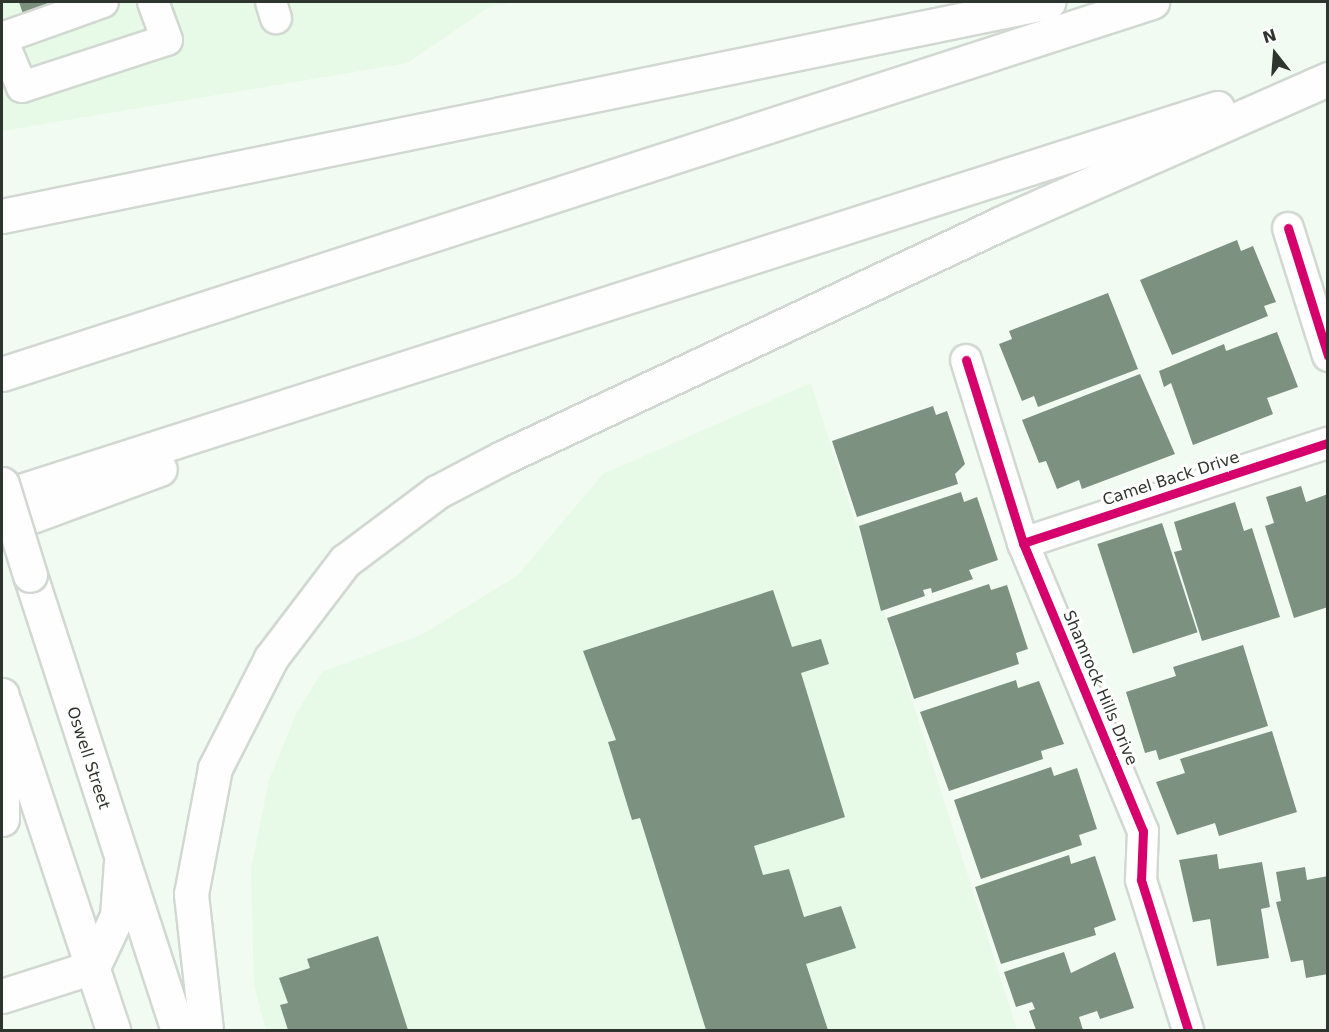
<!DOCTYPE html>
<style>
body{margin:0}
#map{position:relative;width:1329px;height:1032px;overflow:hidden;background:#f1fbf1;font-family:"DejaVu Sans",sans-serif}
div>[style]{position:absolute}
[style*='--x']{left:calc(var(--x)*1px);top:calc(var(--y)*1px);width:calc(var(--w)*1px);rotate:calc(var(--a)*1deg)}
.built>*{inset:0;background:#e7f9e7}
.building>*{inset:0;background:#7c9180;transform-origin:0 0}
.roads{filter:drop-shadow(2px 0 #d1d8d1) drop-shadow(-2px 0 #d1d8d1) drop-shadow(0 2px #d1d8d1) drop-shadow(0 -2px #d1d8d1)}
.minor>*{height:30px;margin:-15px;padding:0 15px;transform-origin:15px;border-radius:15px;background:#fdfefd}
.major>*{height:33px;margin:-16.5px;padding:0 16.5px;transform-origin:16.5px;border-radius:16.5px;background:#fdfefd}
.highway>*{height:33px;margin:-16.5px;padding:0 16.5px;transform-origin:16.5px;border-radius:16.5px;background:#fdfefd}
.bridges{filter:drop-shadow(2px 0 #d1d8d1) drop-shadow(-2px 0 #d1d8d1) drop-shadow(0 2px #d1d8d1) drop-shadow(0 -2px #d1d8d1)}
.major-bridge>*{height:33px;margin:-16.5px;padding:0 16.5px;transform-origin:16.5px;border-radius:16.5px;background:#fdfefd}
.cycleway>*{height:9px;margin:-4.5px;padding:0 4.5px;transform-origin:4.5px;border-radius:4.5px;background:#d6006c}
span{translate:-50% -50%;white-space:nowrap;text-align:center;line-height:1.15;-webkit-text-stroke:6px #fff;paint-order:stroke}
.street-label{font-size:16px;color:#2e352e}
.frame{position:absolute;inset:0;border:3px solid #2e352e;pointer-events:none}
.north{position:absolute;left:1245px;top:24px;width:60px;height:60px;-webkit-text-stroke:4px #fff;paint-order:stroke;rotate:343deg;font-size:16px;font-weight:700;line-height:24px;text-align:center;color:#2e352e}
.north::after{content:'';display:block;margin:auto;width:21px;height:27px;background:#2e352e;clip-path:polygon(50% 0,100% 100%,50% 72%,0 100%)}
</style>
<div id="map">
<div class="built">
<div style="clip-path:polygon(2px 2px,518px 2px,491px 6px,407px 63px,2px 131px)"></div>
<div style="clip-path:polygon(811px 383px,1017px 1030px,266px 1030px,254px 985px,251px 869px,269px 780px,296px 714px,322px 672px,423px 634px,518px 575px,603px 474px)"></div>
</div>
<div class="building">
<div style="clip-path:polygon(19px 2px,103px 2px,27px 26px)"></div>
<div style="clip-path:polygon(1237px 240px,1241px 251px,1253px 246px,1276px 302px,1264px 306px,1268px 316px,1172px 355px,1140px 280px)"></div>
<div style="clip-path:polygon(1108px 293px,1138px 369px,1038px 407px,1034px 396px,1022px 401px,999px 344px,1012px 339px,1009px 331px)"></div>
<div style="clip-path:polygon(1277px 332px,1298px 387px,1267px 398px,1273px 414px,1193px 445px,1171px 383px,1164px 387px,1159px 371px,1224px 344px,1226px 351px)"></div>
<div style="clip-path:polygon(1140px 374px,1175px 454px,1082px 489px,1079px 480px,1057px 489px,1046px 461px,1039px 463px,1022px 420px)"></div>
<div style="clip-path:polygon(933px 406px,936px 415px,947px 411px,965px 464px,955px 474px,958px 484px,857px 517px,832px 441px)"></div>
<div style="clip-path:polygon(1301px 486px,1306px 502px,1328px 494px,1328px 607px,1294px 618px,1265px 526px,1274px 523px,1266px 497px)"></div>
<div style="clip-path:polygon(961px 492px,964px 502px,977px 497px,998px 560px,969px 570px,973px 579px,932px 593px,931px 588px,923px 590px,925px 596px,881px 611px,859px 526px)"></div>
<div style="clip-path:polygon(1235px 502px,1244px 531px,1252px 528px,1280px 617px,1202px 641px,1174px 552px,1182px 550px,1174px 522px)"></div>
<div style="left:1162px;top:523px;width:115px;height:68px;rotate:72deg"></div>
<div style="clip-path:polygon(989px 584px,991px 590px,1007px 585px,1028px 649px,1016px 653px,1019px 664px,914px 699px,887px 618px)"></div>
<div style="clip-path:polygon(773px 590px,792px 647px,821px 639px,829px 664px,801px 673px,845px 817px,754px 846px,763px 875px,789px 869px,804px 917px,841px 906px,856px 948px,806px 964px,828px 1030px,706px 1030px,640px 818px,632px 820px,608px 742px,616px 740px,583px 651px)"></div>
<div style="clip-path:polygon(1243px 645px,1268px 726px,1159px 760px,1156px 750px,1145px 753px,1126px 692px,1176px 676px,1173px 667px)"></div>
<div style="clip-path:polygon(1016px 680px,1018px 688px,1039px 681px,1064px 744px,1041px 751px,1043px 759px,949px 791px,920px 712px)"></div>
<div style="clip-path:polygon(1272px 731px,1297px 812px,1219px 836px,1215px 823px,1177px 835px,1156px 782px,1185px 773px,1180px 759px)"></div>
<div style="clip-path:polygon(1051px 767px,1054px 776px,1077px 768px,1097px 829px,1079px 835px,1082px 845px,981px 879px,954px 800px)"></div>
<div style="clip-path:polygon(1217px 854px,1219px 869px,1262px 862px,1270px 907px,1261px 909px,1269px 958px,1217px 966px,1210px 919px,1193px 922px,1179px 860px)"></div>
<div style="clip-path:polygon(1069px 855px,1071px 864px,1095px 856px,1116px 920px,1094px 928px,1096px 935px,1001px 964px,975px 887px)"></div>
<div style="clip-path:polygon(1305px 867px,1307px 880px,1328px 876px,1328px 974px,1306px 978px,1303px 960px,1291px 962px,1276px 902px,1281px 901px,1276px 872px)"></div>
<div style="clip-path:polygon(378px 936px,408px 1030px,288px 1030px,280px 1005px,288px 1003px,279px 978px,310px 968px,307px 959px)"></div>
<div style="clip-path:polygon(1064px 952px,1071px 973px,1115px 952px,1134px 1008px,1100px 1019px,1097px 1011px,1079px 1017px,1083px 1030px,1036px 1030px,1029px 1011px,1035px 1009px,1032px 1002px,1016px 1007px,1004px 972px)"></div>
</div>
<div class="roads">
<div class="minor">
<div style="--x:271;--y:2;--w:17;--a:73"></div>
<div style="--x:2;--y:38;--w:107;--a:-19.6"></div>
<div style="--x:2;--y:40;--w:51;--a:66.9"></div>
<div style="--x:22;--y:87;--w:152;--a:-18"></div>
<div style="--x:167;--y:40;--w:40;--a:-110.2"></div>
<div style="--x:1288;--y:228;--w:134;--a:72.6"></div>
<div style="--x:966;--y:360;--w:192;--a:72.7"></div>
<div style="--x:1023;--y:543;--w:312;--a:67.4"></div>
<div style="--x:1143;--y:831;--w:49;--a:92.3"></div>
<div style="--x:1141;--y:880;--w:157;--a:72.6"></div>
<div style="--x:1023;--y:543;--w:321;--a:-18.2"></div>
</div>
<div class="major">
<div style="--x:30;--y:575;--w:478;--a:72"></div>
<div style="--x:4;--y:702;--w:346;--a:71.6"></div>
</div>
<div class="highway">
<div style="--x:2;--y:216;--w:1068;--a:-11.56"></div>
<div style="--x:2;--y:374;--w:1209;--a:-17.93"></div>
<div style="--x:2;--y:497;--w:1276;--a:-17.75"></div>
<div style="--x:2;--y:527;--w:168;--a:-20.2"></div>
<div style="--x:2;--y:819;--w:124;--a:-90"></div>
<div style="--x:2;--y:996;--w:96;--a:-17.7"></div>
<div style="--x:93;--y:967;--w:56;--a:-64.8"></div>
<div style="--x:117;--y:916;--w:55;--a:-85.8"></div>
<div style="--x:206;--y:1030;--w:137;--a:-96.3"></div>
<div style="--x:191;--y:894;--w:128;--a:-79.2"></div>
<div style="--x:215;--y:768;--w:123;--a:-63"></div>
<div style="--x:271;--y:658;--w:122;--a:-52.7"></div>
<div style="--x:345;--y:561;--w:115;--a:-36.9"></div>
<div style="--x:437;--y:492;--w:73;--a:-27.6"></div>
<div style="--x:502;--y:458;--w:557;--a:-25.18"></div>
<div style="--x:1006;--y:221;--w:352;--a:-23.8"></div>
</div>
</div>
<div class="bridges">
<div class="major-bridge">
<div style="--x:2;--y:484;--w:95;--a:72.9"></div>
</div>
</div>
<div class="cycleway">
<div style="--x:1288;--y:228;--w:134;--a:72.6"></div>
<div style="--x:966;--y:360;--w:192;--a:72.7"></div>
<div style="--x:1023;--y:543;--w:312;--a:67.4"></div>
<div style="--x:1143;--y:831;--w:49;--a:92.3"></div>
<div style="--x:1141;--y:880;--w:157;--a:72.6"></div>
<div style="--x:1023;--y:543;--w:321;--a:-18.2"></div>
</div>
<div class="street-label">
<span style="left:1171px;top:479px;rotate:-18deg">Camel Back Drive</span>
<span style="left:1100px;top:688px;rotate:67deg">Shamrock Hills Drive</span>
<span style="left:88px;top:758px;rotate:72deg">Oswell Street</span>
</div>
<div class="frame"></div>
<div class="north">N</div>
</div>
